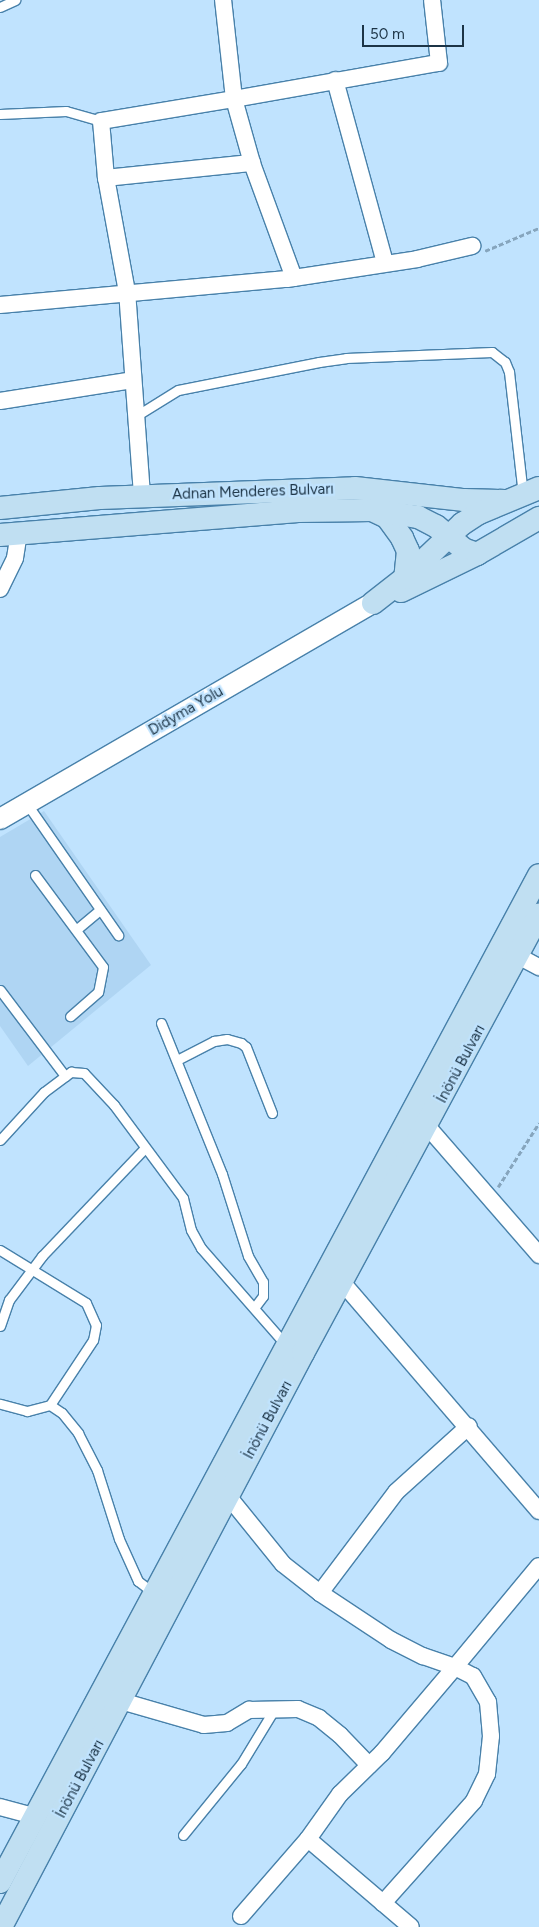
<!DOCTYPE html>
<meta charset="utf-8">
<style>
body{margin:0}
#map{position:relative;width:539px;height:1927px;overflow:hidden;background:#c0e3fe;font-family:Figtree,sans-serif}
div>[style]{position:absolute}
[style*='--x']{left:calc(var(--x)*1px);top:calc(var(--y)*1px);width:calc(var(--w)*1px);rotate:calc(var(--a)*1deg)}
.built>*{inset:0;background:#afd5f3}
.path>*{height:2.5px;margin-top:-1.25px;transform-origin:0;background:repeating-linear-gradient(90deg,#86a5bd 0 5px,transparent 0 7.5px)}
.roads{filter:drop-shadow(1px 0 #4881aa) drop-shadow(-1px 0 #4881aa) drop-shadow(0 1px #4881aa) drop-shadow(0 -1px #4881aa)}
.service>*{height:9px;margin:-4.5px;padding:0 4.5px;transform-origin:4.5px;border-radius:4.5px;background:#fff}
.minor>*{height:16px;margin:-8px;padding:0 8px;transform-origin:8px;border-radius:8px;background:#fff}
.tertiary>*{height:20px;margin:-10px;padding:0 10px;transform-origin:10px;border-radius:10px;background:#fff}
.secondary>*{height:22px;margin:-11px;padding:0 11px;transform-origin:11px;border-radius:11px;background:#c0dff2}
span{translate:-50% -50%;white-space:nowrap;text-align:center;line-height:1.15;-webkit-text-stroke:4.5px #c0e3fe;paint-order:stroke}
.street-label{font-size:15px;color:#1c3446}
.scale{position:absolute;left:362px;top:25px;width:102px;height:22px;box-sizing:border-box;border:2px solid #1c3446;border-top:0;padding-left:6px;font-size:15px;line-height:18px;white-space:nowrap;color:#1c3446;-webkit-text-stroke:4px #c0e3fe;paint-order:stroke}
</style>
<div id="map">
<div class="built">
<div style="clip-path:polygon(44px 811px,151px 965px,28px 1066px,0 1026px,0 837px)"></div>
</div>
<div class="path">
<div style="--x:485;--y:251;--w:59;--a:-23.1"></div>
<div style="--x:498;--y:1187;--w:76;--a:-57.4"></div>
</div>
<div class="roads">
<div class="service">
<div style="--x:0;--y:7;--w:17;--a:-25"></div>
<div style="--x:0;--y:114;--w:66;--a:-2.6"></div>
<div style="--x:66;--y:111;--w:36;--a:16"></div>
<div style="--x:136;--y:416;--w:49;--a:-31.8"></div>
<div style="--x:178;--y:390;--w:144;--a:-11.2"></div>
<div style="--x:319;--y:362;--w:27;--a:-8"></div>
<div style="--x:346;--y:358;--w:146;--a:-2.4"></div>
<div style="--x:492;--y:352;--w:16;--a:38"></div>
<div style="--x:505;--y:362;--w:11;--a:68"></div>
<div style="--x:509;--y:372;--w:123;--a:83.5"></div>
<div style="--x:27;--y:804;--w:160;--a:55.2"></div>
<div style="--x:35;--y:875;--w:114;--a:53.5"></div>
<div style="--x:103;--y:967;--w:25;--a:101"></div>
<div style="--x:98;--y:992;--w:37;--a:139"></div>
<div style="--x:77;--y:929;--w:30;--a:-40"></div>
<div style="--x:0;--y:990;--w:108;--a:52.9"></div>
<div style="--x:161;--y:1023;--w:163;--a:68"></div>
<div style="--x:222;--y:1174;--w:86;--a:72.4"></div>
<div style="--x:248;--y:1256;--w:30;--a:60"></div>
<div style="--x:263;--y:1282;--w:14;--a:90"></div>
<div style="--x:263;--y:1296;--w:15;--a:127"></div>
<div style="--x:177;--y:1060;--w:42;--a:-27.2"></div>
<div style="--x:214;--y:1041;--w:13;--a:-9"></div>
<div style="--x:227;--y:1039;--w:15;--a:16"></div>
<div style="--x:241;--y:1043;--w:6;--a:39"></div>
<div style="--x:246;--y:1047;--w:71;--a:68.5"></div>
<div style="--x:0;--y:1140;--w:65;--a:-47.5"></div>
<div style="--x:44;--y:1092;--w:34;--a:-37"></div>
<div style="--x:71;--y:1072;--w:13;--a:4"></div>
<div style="--x:84;--y:1073;--w:44;--a:46.8"></div>
<div style="--x:114;--y:1105;--w:116;--a:53.4"></div>
<div style="--x:183;--y:1198;--w:33;--a:76"></div>
<div style="--x:191;--y:1230;--w:21;--a:61"></div>
<div style="--x:201;--y:1248;--w:129;--a:48.8"></div>
<div style="--x:0;--y:1250;--w:101;--a:31.6"></div>
<div style="--x:86;--y:1303;--w:24;--a:66"></div>
<div style="--x:96;--y:1325;--w:15;--a:101"></div>
<div style="--x:93;--y:1340;--w:78;--a:123.5"></div>
<div style="--x:50;--y:1405;--w:24;--a:165"></div>
<div style="--x:27;--y:1411;--w:28;--a:-165"></div>
<div style="--x:0;--y:1326;--w:28;--a:-71"></div>
<div style="--x:9;--y:1300;--w:55;--a:-53.1"></div>
<div style="--x:42;--y:1256;--w:148;--a:-46.4"></div>
<div style="--x:50;--y:1405;--w:14;--a:34"></div>
<div style="--x:62;--y:1413;--w:26;--a:51"></div>
<div style="--x:78;--y:1433;--w:42;--a:62.8"></div>
<div style="--x:97;--y:1470;--w:72;--a:72.3"></div>
<div style="--x:119;--y:1539;--w:46;--a:65.7"></div>
<div style="--x:138;--y:1581;--w:20;--a:37"></div>
<div style="--x:183;--y:1835;--w:92;--a:-50.8"></div>
<div style="--x:241;--y:1764;--w:66;--a:-58.7"></div>
</div>
<div class="minor">
<div style="--x:335;--y:80;--w:190;--a:74.7"></div>
<div style="--x:106;--y:178;--w:147;--a:-5.9"></div>
<div style="--x:294;--y:278;--w:122;--a:-110.1"></div>
<div style="--x:252;--y:163;--w:66;--a:-105.7"></div>
<div style="--x:234;--y:99;--w:208;--a:-10"></div>
<div style="--x:439;--y:63;--w:63;--a:-96.3"></div>
<div style="--x:0;--y:305;--w:288;--a:-5.2"></div>
<div style="--x:287;--y:279;--w:132;--a:-8.7"></div>
<div style="--x:417;--y:259;--w:57;--a:-13.3"></div>
<div style="--x:0;--y:401;--w:134;--a:-9"></div>
<div style="--x:142;--y:495;--w:204;--a:-94.2"></div>
<div style="--x:127;--y:292;--w:116;--a:-100.4"></div>
<div style="--x:106;--y:178;--w:57;--a:-95"></div>
<div style="--x:101;--y:121;--w:135;--a:-9.4"></div>
<div style="--x:234;--y:99;--w:100;--a:-96.3"></div>
<div style="--x:0;--y:589;--w:34;--a:-64"></div>
<div style="--x:15;--y:558;--w:25;--a:-81"></div>
<div style="--x:518;--y:956;--w:24;--a:28"></div>
<div style="--x:427;--y:1126;--w:171;--a:49"></div>
<div style="--x:342;--y:1282;--w:302;--a:49.3"></div>
<div style="--x:228;--y:1496;--w:87;--a:51"></div>
<div style="--x:283;--y:1564;--w:47;--a:38.1"></div>
<div style="--x:320;--y:1593;--w:85;--a:33.5"></div>
<div style="--x:391;--y:1640;--w:36;--a:27"></div>
<div style="--x:423;--y:1656;--w:34;--a:19"></div>
<div style="--x:455;--y:1667;--w:131;--a:-50.3"></div>
<div style="--x:320;--y:1593;--w:126;--a:-53"></div>
<div style="--x:396;--y:1492;--w:98;--a:-42.1"></div>
<div style="--x:121;--y:1701;--w:86;--a:16.1"></div>
<div style="--x:204;--y:1725;--w:23;--a:-5"></div>
<div style="--x:227;--y:1723;--w:26;--a:-31"></div>
<div style="--x:249;--y:1710;--w:49;--a:-1.2"></div>
<div style="--x:298;--y:1709;--w:23;--a:23"></div>
<div style="--x:319;--y:1718;--w:27;--a:39"></div>
<div style="--x:340;--y:1735;--w:42;--a:46"></div>
<div style="--x:0;--y:1807;--w:35;--a:15"></div>
<div style="--x:308;--y:1839;--w:135;--a:40.5"></div>
<div style="--x:241;--y:1916;--w:102;--a:-49"></div>
<div style="--x:308;--y:1839;--w:55;--a:-54.6"></div>
<div style="--x:340;--y:1794;--w:59;--a:-44.3"></div>
<div style="--x:382;--y:1753;--w:113;--a:-49.7"></div>
<div style="--x:455;--y:1667;--w:20;--a:27"></div>
<div style="--x:473;--y:1676;--w:30;--a:60"></div>
<div style="--x:488;--y:1702;--w:34;--a:85"></div>
<div style="--x:491;--y:1736;--w:38;--a:96"></div>
<div style="--x:487;--y:1774;--w:30;--a:116"></div>
<div style="--x:474;--y:1801;--w:137;--a:131.7"></div>
</div>
<div class="tertiary">
<div style="--x:0;--y:819;--w:431;--a:-30.1"></div>
</div>
<div class="secondary">
<div style="--x:0;--y:508;--w:100;--a:-5.7"></div>
<div style="--x:100;--y:498;--w:255;--a:-2.2"></div>
<div style="--x:355;--y:488;--w:110;--a:6.3"></div>
<div style="--x:464;--y:500;--w:41;--a:1.4"></div>
<div style="--x:372;--y:510;--w:17;--a:25"></div>
<div style="--x:387;--y:517;--w:26;--a:54"></div>
<div style="--x:402;--y:538;--w:14;--a:65"></div>
<div style="--x:408;--y:551;--w:27;--a:96"></div>
<div style="--x:0;--y:535;--w:299;--a:-4.6"></div>
<div style="--x:298;--y:511;--w:74;--a:-0.8"></div>
<div style="--x:372;--y:510;--w:47;--a:8.7"></div>
<div style="--x:418;--y:517;--w:20;--a:27"></div>
<div style="--x:436;--y:526;--w:35;--a:40"></div>
<div style="--x:463;--y:549;--w:15;--a:20"></div>
<div style="--x:401;--y:591;--w:85;--a:-26"></div>
<div style="--x:477;--y:554;--w:72;--a:-30.1"></div>
<div style="--x:373;--y:603;--w:41;--a:-38"></div>
<div style="--x:405;--y:578;--w:79;--a:-43.5"></div>
<div style="--x:462;--y:524;--w:20;--a:-33"></div>
<div style="--x:479;--y:513;--w:65;--a:-22.6"></div>
<div style="--x:0;--y:1882;--w:1142;--a:-61.84"></div>
<div style="--x:1;--y:1927;--w:649;--a:-62.25"></div>
<div style="--x:303;--y:1353;--w:498;--a:-61.7"></div>
</div>
</div>
<div class="street-label">
<span style="left:253px;top:492px;rotate:-2deg">Adnan Menderes Bulvarı</span>
<span style="left:186px;top:711px;rotate:-30deg">Didyma Yolu</span>
<span style="left:461px;top:1064px;rotate:-62deg">İnönü Bulvarı</span>
<span style="left:268px;top:1420px;rotate:-62deg">İnönü Bulvarı</span>
<span style="left:80px;top:1779px;rotate:-62deg">İnönü Bulvarı</span>
</div>
<div class="scale">50 m</div>
</div>
